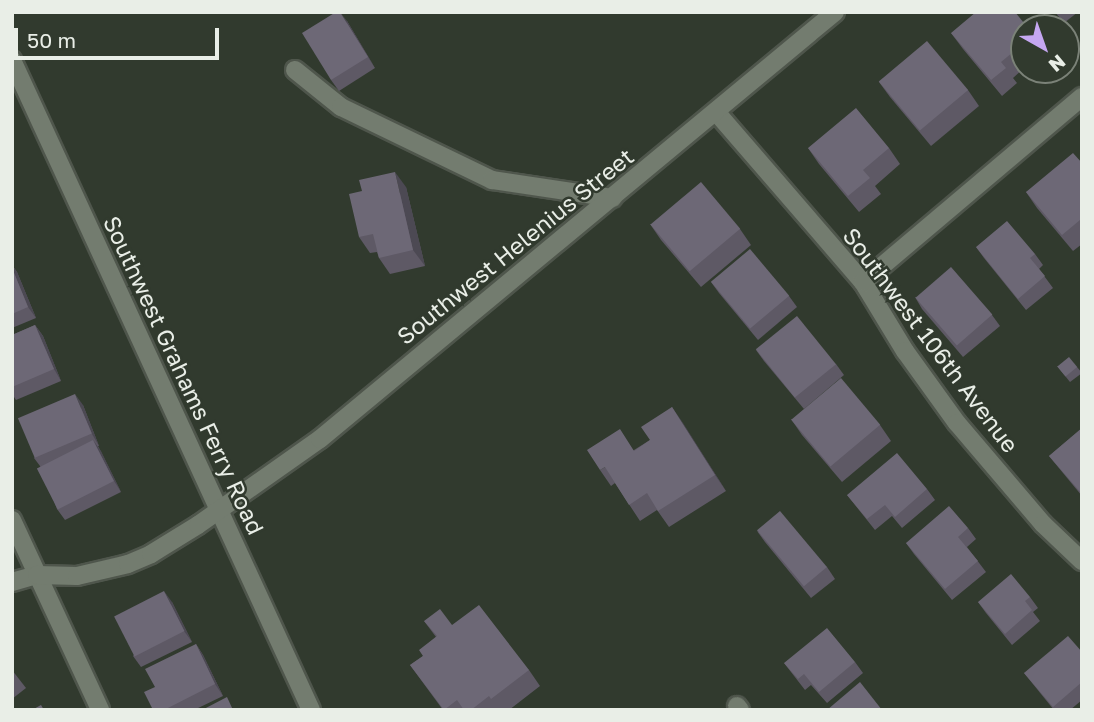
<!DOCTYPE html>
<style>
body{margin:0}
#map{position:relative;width:1094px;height:722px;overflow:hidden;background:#313a2e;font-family:"Golos Text",sans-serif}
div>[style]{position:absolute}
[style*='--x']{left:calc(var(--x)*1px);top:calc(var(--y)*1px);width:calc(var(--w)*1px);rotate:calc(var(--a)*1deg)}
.roads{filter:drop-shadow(2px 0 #4f564c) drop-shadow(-2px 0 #4f564c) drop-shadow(0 2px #4f564c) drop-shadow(0 -2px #4f564c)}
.minor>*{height:18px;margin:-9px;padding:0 9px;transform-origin:9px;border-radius:9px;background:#737c6f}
.wall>*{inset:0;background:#5e5965}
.shaded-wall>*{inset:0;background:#4c4953}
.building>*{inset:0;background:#6d6876;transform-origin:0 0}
span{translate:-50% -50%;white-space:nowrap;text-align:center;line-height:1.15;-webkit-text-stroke:5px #313a2e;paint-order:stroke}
.street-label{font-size:23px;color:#e9eee7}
.frame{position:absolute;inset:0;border:14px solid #e9eee7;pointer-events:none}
.north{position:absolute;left:1010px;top:14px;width:70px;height:70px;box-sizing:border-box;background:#313a2e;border:2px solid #7b8278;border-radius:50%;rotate:140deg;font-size:19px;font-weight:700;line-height:28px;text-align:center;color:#e9eee7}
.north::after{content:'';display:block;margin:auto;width:24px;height:32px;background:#c5a7f1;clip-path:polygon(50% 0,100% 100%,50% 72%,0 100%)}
.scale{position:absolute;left:14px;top:28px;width:205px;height:32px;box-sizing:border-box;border:4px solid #e9eee7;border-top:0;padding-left:9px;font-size:21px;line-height:24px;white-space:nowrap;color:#e9eee7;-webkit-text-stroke:5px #313a2e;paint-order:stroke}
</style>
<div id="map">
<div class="roads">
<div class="minor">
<div style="--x:12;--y:60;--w:715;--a:65.3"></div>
<div style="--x:295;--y:70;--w:59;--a:38.8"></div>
<div style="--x:341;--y:107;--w:168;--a:25.8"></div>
<div style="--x:492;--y:180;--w:122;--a:8.5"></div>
<div style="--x:717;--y:113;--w:223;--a:49.2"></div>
<div style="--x:863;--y:282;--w:81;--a:58.7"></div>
<div style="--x:905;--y:351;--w:89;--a:54.2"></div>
<div style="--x:957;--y:423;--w:133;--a:49.6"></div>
<div style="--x:1043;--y:524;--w:54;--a:43.5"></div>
<div style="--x:863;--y:282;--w:287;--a:-40.2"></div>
<div style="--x:12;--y:520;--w:209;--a:65.1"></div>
<div style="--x:12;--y:582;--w:26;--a:-16"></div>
<div style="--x:37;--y:575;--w:40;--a:1.4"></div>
<div style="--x:77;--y:576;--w:52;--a:-13.2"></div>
<div style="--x:128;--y:564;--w:25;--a:-23"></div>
<div style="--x:151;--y:554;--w:55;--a:-31.7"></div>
<div style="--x:198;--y:525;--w:149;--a:-35.2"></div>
<div style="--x:320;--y:439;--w:669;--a:-39.66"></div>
<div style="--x:737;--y:706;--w:5;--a:53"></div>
</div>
</div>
<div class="wall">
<div style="clip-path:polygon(1055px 12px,1078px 12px,1064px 23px)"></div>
<div style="clip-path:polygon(347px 21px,375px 68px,339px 91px,331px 80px)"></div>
<div style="clip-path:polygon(1024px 28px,1024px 68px,1013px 78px,1017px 83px,1002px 96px,963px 49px,951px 33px)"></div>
<div style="clip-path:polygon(879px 82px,968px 90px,979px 106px,931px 146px,890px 97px)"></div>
<div style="clip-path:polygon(808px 148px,889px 148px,900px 164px,875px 186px,881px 194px,859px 212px,819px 164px)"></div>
<div style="clip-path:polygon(1082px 163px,1082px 244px,1073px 251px,1037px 208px,1026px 192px)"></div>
<div style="clip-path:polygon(406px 187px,425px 266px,390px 274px,379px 258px,377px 252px,370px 253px,359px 237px)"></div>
<div style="clip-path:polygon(650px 224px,740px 229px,751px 245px,701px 287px,661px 240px)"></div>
<div style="clip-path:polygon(976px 247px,1035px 254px,1043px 265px,1039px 269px,1053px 288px,1026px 310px,984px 258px)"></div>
<div style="clip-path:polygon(12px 265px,17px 272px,36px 318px,12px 328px)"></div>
<div style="clip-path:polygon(711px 282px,789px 296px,797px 307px,758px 340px,719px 293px)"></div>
<div style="clip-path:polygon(915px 297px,992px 315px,1000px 326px,963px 357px,922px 309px)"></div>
<div style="clip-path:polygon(35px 325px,43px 336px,61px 381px,16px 400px,12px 394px,12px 335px)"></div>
<div style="clip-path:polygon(756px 350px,836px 364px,844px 375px,804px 409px,764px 361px)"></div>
<div style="clip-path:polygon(1057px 366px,1077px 367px,1082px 373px,1070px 382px)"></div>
<div style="clip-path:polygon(83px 405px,99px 446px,98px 446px,121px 492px,65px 520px,57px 509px,40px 466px,34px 458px)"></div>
<div style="clip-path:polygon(672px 407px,726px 491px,669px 527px,657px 510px,640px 521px,615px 483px,611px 486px,600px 470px,634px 450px,650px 440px)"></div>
<div style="clip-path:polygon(791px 419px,880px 425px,891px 441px,842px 482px,802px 435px)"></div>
<div style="clip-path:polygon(1082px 428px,1082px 496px,1049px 456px)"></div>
<div style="clip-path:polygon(927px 489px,935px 500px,902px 528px,892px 516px,875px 530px,847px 495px)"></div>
<div style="clip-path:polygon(968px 528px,976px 539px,967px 547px,986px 572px,952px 600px,914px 554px,906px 543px)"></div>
<div style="clip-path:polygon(757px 531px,827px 567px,835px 579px,811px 598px,765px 542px)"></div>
<div style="clip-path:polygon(1030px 597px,1038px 608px,1033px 612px,1040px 621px,1012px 645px,986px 613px,978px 602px)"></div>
<div style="clip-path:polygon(172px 602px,192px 642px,141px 667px,133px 656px)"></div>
<div style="clip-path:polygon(424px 621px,452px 625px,529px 670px,540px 686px,509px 710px,443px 710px,410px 665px,423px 656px,436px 637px)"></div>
<div style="clip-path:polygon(196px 644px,203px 655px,223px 696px,194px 710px,153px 710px,155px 687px)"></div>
<div style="clip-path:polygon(1082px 652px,1082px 700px,1070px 710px,1054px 710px,1024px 673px)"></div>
<div style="clip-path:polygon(855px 662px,863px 673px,827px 703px,811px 685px,805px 690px,784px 663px)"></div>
<div style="clip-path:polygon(12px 670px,26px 688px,12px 699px)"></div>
</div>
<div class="shaded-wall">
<div style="clip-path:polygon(340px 12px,347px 21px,375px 68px,368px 57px)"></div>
<div style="clip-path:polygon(395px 172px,406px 187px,425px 266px,413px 250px)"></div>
<div style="clip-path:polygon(12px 265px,17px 272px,36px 318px,28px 307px,12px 268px)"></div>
<div style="clip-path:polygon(35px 325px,43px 336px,61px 381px,54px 369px)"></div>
<div style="clip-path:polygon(75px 394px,83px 405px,99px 446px,92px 434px)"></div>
<div style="clip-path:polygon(672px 407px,683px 423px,726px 491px,715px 475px)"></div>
<div style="clip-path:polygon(93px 440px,101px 451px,121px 492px,114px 481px)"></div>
<div style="clip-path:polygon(164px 591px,172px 602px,192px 642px,184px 631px)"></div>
<div style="clip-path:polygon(196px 644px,203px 655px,223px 696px,215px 684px)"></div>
</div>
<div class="building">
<div style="clip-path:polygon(336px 12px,340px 12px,368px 57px,331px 80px,302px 33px)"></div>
<div style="clip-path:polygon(976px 12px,1015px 12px,1028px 28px,1024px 28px,1024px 43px,1001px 62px,1006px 68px,991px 80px,951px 33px)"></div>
<div style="left:927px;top:41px;width:64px;height:63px;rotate:50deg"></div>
<div style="clip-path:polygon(856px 108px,889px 148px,863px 170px,870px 178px,848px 196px,808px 148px)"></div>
<div style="clip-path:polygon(1073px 153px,1082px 163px,1082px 222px,1080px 220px,1062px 235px,1026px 192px)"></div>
<div style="clip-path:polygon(395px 172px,413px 250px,379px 258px,373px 234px,359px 237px,349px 194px,362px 191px,359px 180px)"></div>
<div style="left:701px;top:182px;width:61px;height:66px;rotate:50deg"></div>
<div style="clip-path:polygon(1007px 221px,1035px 254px,1030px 258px,1045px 276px,1018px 299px,976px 247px)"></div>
<div style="left:750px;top:249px;width:61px;height:51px;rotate:50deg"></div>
<div style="left:951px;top:267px;width:63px;height:47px;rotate:49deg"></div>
<div style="clip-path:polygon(12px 268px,28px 307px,12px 314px)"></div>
<div style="left:797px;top:316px;width:62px;height:53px;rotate:51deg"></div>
<div style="clip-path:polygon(35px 325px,54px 369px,12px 387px,12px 335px)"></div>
<div style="left:1069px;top:357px;width:13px;height:15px;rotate:51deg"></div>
<div style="left:841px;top:378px;width:61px;height:65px;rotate:50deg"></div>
<div style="left:75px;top:394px;width:43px;height:62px;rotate:67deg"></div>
<div style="clip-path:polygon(672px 407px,715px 475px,658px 511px,647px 493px,629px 505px,605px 467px,600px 470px,587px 450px,620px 429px,634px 451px,650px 440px,641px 427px)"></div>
<div style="clip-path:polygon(1082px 428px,1082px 494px,1049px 456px)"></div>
<div style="left:93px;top:440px;width:46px;height:63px;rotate:63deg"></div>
<div style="clip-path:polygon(897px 453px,927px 489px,895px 517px,885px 505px,867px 519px,847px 495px)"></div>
<div style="clip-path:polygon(949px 506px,968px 528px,958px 537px,978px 561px,945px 589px,906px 543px)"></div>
<div style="left:780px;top:511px;width:73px;height:30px;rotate:50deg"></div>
<div style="clip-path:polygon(1011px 574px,1030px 597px,1025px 601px,1032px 610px,1005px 634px,978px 602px)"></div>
<div style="left:164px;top:591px;width:45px;height:56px;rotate:63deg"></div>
<div style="clip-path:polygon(479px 605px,529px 670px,491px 699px,489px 696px,471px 710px,464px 710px,457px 700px,444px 710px,410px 665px,423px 656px,419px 650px,437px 636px,424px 621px,440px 609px,452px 625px)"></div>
<div style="clip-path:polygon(827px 628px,855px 662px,819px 692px,804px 674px,798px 679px,784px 663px)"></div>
<div style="clip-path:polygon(1068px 636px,1082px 652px,1082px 682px,1053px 707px,1024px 673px)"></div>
<div style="clip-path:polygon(196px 644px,215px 684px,164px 710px,153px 710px,144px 692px,155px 687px,145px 669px)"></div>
<div style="clip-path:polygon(860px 682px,882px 710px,827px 710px)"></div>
<div style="clip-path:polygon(227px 697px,233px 710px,202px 710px)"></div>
<div style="clip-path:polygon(41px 705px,44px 710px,32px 710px)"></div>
</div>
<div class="street-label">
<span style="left:515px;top:246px;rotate:-39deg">Southwest Helenius Street</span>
<span style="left:931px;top:340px;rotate:53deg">Southwest 106th Avenue</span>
<span style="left:184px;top:375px;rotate:65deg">Southwest Grahams Ferry Road</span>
</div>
<div class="frame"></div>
<div class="north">N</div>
<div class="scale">50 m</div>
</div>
